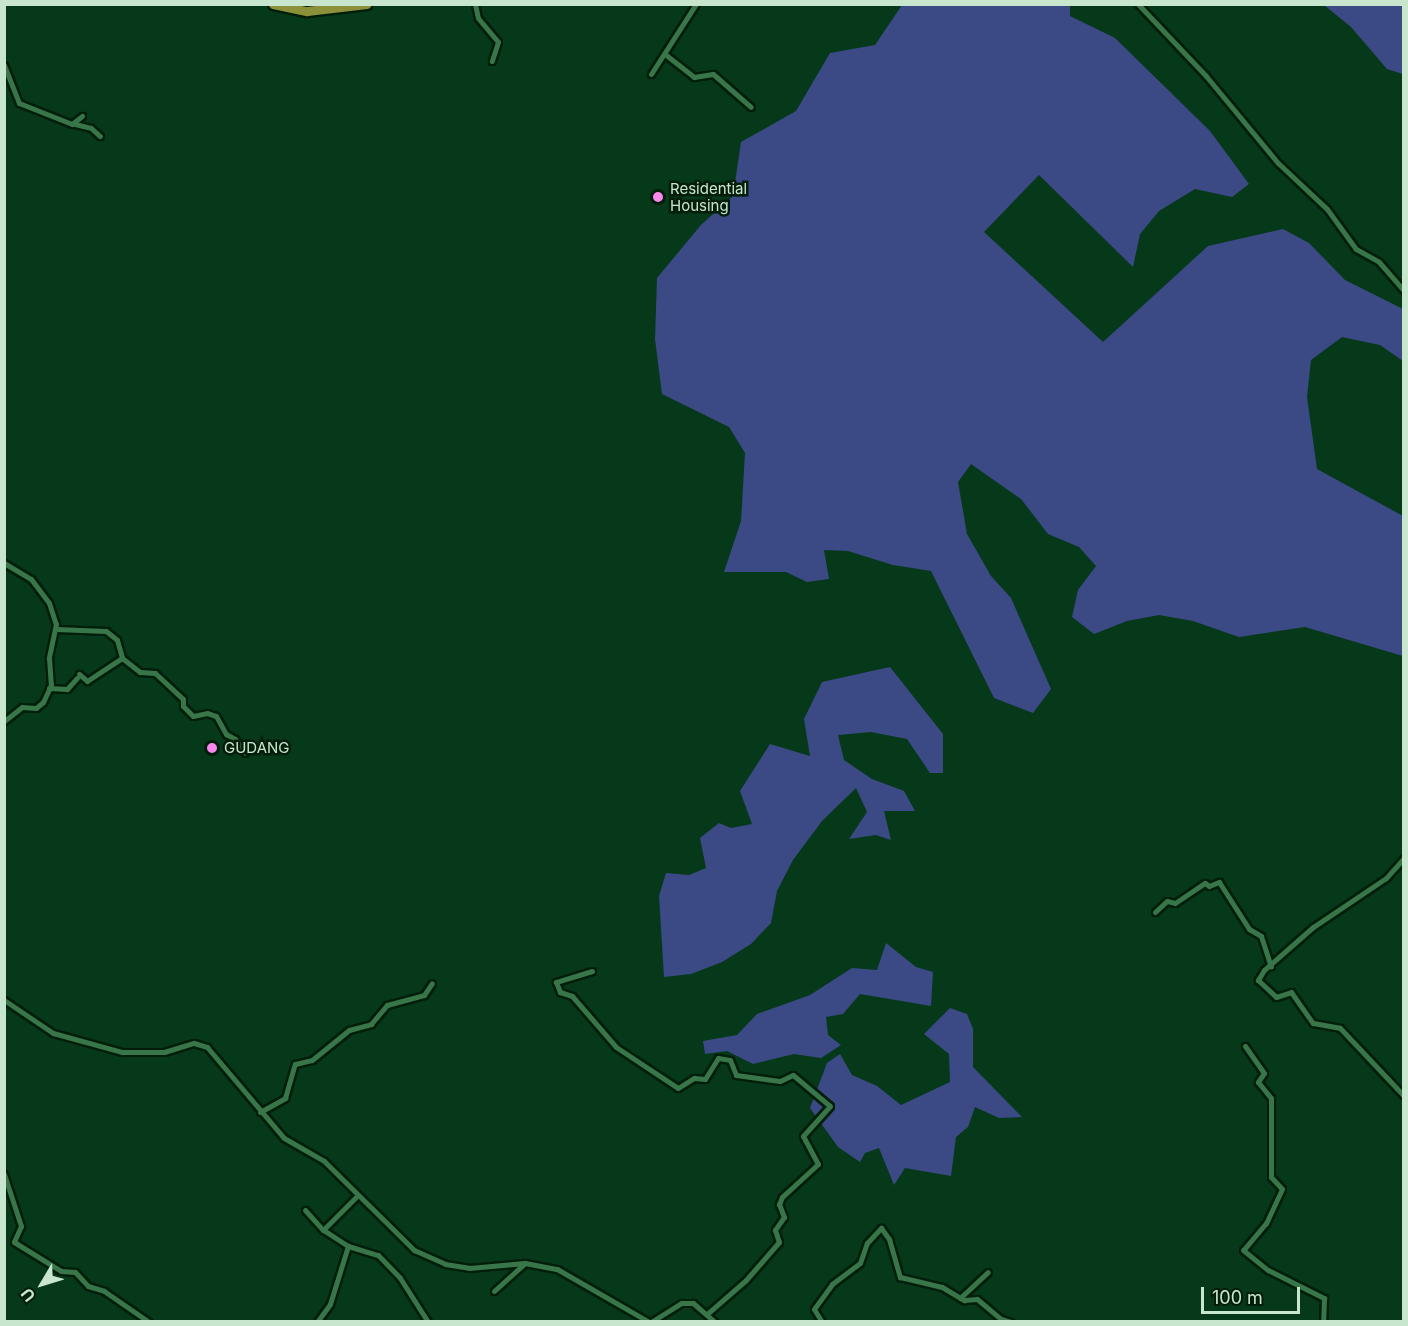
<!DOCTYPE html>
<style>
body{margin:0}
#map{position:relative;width:1408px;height:1326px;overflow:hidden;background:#06391a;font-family:Inter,sans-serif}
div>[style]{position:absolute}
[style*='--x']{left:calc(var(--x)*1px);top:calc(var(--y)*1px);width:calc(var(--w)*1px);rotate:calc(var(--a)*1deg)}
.green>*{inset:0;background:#3b4985}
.roads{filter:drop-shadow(2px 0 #001e09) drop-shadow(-2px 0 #001e09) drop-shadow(0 2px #001e09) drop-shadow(0 -2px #001e09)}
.minor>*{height:5px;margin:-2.5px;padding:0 2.5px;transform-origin:2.5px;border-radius:2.5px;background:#38764a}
.primary>*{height:9px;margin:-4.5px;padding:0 4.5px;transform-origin:4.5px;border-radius:4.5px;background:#8b9039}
.dots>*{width:16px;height:16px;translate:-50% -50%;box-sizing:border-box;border:3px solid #031d0b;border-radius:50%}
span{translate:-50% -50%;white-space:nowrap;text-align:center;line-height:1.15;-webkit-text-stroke:5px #031d0b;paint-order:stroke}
.poi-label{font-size:15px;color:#c7e6cd}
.left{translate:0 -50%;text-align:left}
.frame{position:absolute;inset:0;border:6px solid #c7e6cd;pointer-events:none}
.north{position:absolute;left:12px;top:1254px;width:60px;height:60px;-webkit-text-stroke:4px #031d0b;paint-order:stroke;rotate:232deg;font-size:16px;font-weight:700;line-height:24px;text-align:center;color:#c7e6cd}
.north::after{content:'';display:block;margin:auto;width:21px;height:27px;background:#c7e6cd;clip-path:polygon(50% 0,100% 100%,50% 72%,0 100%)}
.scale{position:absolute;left:1201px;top:1287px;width:99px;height:27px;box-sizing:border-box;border:3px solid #c7e6cd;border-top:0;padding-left:8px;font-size:18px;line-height:21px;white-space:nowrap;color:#c7e6cd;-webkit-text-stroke:4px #031d0b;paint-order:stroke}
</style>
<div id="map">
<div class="green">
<div style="clip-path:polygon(902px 5px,1070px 5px,1070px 16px,1115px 38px,1210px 131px,1249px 184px,1232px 197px,1195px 189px,1159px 211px,1140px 234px,1133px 267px,1039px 175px,984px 232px,1103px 342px,1208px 246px,1283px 229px,1309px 243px,1345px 280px,1403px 309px,1403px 361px,1380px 345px,1342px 337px,1311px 360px,1307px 397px,1317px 469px,1403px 516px,1403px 656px,1305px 627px,1239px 637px,1193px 621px,1159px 615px,1127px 621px,1094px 634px,1072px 617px,1078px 590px,1096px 566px,1079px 547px,1048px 534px,1021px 499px,971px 464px,958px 482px,967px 534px,991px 576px,1011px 598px,1051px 689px,1033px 713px,994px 698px,931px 571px,893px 565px,848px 551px,824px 550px,829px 579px,807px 582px,786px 572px,724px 572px,741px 521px,745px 453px,729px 427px,662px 394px,655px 339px,657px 278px,701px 225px,733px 196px,741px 142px,796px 111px,830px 53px,875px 45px)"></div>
<div style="clip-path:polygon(1324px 5px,1403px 5px,1403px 74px,1387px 69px,1351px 27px)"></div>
<div style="clip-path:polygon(890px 667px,943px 734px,943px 773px,930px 773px,907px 739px,871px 732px,838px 735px,844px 760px,872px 779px,904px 791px,915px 811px,884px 811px,891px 840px,876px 835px,849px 839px,867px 812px,856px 788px,822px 821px,793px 860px,777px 891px,771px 923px,751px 944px,722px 962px,691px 974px,664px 977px,659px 896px,666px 873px,689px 875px,706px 868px,700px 838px,719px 823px,731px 828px,752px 824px,740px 791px,770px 744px,810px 756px,804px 719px,822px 682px)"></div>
<div style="clip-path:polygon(886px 943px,916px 967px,933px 972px,931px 1006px,860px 994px,843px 1014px,826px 1017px,828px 1035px,841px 1045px,821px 1058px,794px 1054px,753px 1064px,727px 1051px,705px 1054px,703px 1041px,737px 1035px,757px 1014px,810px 995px,852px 968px,877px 970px)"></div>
<div style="clip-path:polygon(950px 1008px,967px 1014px,973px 1029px,973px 1067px,1022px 1117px,999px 1118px,975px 1107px,968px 1127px,956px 1137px,951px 1176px,905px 1168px,894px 1185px,879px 1148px,865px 1153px,860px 1162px,838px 1147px,810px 1108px,827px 1063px,840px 1054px,852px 1075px,877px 1086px,901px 1105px,950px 1082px,949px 1054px,924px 1034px)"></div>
</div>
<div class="roads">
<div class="minor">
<div style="--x:475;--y:4;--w:14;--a:78"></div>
<div style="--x:478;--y:18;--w:31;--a:50"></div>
<div style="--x:498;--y:42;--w:20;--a:108"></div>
<div style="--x:1138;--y:4;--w:99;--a:46.6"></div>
<div style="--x:1206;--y:76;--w:113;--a:50.4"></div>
<div style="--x:1278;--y:163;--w:67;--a:43.2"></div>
<div style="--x:1327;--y:209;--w:49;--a:54.1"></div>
<div style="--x:1356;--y:249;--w:26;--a:29"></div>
<div style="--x:1379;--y:262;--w:38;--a:49"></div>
<div style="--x:666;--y:55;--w:36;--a:38"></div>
<div style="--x:694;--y:77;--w:19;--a:-9"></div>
<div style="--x:713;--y:74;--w:50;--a:41"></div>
<div style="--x:4;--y:65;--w:41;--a:68.5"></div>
<div style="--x:19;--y:103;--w:57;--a:21.6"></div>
<div style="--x:72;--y:124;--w:13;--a:-39"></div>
<div style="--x:651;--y:74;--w:83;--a:-57.3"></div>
<div style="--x:75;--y:124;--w:16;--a:14"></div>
<div style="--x:91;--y:128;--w:12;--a:42"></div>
<div style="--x:4;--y:563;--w:31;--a:31"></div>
<div style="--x:31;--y:579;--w:30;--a:53"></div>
<div style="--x:49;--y:603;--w:22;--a:72"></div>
<div style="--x:56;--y:624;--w:35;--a:102"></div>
<div style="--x:49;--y:658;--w:27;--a:86"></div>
<div style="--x:51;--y:685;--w:19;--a:115"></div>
<div style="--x:43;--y:702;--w:9;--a:139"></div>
<div style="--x:36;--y:708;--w:14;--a:-176"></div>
<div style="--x:22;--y:707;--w:23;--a:142"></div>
<div style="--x:56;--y:629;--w:50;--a:2.3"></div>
<div style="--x:106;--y:631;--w:14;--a:39"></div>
<div style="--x:117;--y:640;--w:19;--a:74"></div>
<div style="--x:122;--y:658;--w:23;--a:38"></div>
<div style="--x:140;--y:672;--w:15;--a:4"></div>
<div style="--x:155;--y:673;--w:38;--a:43"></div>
<div style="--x:183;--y:699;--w:7;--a:90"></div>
<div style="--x:183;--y:706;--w:14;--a:45"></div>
<div style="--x:193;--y:716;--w:14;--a:-12"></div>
<div style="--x:207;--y:713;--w:9;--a:18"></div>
<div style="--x:216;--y:716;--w:21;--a:61"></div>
<div style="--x:226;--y:734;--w:10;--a:29"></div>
<div style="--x:235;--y:739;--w:17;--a:54"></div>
<div style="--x:79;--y:674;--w:11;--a:41"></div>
<div style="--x:87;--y:681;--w:42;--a:-33.3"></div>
<div style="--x:49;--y:688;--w:18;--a:3"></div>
<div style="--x:67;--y:689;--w:15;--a:-48"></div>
<div style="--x:1404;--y:858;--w:27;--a:132"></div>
<div style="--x:1386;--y:878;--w:88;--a:146.1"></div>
<div style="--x:1313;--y:927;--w:65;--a:138.7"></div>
<div style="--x:1264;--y:970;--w:12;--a:121"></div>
<div style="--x:1258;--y:980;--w:25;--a:43"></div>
<div style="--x:1276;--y:997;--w:16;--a:-18"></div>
<div style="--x:1291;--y:992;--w:38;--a:55"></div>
<div style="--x:1313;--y:1023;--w:27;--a:10"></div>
<div style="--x:1340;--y:1028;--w:93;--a:46.7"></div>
<div style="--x:1155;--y:912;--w:16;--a:-43"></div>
<div style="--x:1167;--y:901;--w:8;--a:14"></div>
<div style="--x:1175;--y:903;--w:36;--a:-34"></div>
<div style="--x:1205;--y:883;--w:5;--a:37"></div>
<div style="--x:1209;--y:886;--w:11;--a:-22"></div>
<div style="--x:1219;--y:882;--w:56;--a:57.4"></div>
<div style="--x:1249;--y:929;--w:14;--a:30"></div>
<div style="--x:1261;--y:936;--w:32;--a:72"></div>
<div style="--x:592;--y:971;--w:38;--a:163"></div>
<div style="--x:556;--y:982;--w:11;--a:68"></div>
<div style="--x:560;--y:992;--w:13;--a:18"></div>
<div style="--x:572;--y:996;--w:67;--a:49.2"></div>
<div style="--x:616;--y:1047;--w:74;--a:33.5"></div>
<div style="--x:678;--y:1088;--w:19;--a:-32"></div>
<div style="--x:694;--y:1078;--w:11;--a:5"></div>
<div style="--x:705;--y:1079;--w:25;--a:-58"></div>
<div style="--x:718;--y:1058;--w:12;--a:9"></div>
<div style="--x:730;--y:1060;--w:16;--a:68"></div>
<div style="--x:736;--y:1075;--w:44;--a:7.8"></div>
<div style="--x:780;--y:1081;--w:14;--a:-25"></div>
<div style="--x:793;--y:1075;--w:48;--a:40"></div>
<div style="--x:830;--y:1106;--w:40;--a:132"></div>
<div style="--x:803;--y:1136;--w:32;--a:62"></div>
<div style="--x:818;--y:1164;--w:49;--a:137.5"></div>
<div style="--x:782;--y:1197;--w:8;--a:113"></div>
<div style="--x:779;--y:1204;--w:14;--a:69"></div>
<div style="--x:784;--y:1217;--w:16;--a:125"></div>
<div style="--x:775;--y:1230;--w:13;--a:72"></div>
<div style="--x:779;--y:1242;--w:50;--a:131"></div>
<div style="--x:746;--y:1280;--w:50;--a:139"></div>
<div style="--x:4;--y:1000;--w:59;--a:34"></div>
<div style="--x:53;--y:1033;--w:72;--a:15.4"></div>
<div style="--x:122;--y:1052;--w:42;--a:0"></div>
<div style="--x:164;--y:1052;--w:31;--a:-17"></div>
<div style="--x:194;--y:1043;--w:14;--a:17"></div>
<div style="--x:207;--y:1047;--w:119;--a:49.8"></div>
<div style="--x:284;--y:1138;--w:46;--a:29.9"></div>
<div style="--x:324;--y:1161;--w:127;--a:44.7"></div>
<div style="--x:414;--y:1250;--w:34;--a:24"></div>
<div style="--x:445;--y:1264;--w:24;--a:9"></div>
<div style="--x:469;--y:1268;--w:56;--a:-5.1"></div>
<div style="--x:525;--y:1263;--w:33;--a:11"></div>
<div style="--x:557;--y:1269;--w:106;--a:29.9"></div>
<div style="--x:1245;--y:1046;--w:33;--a:55"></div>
<div style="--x:1264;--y:1073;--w:11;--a:124"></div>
<div style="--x:1258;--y:1082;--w:21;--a:51"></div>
<div style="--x:1271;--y:1098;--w:79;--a:90"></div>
<div style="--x:1271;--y:1177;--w:16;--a:47"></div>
<div style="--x:1282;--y:1189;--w:38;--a:115"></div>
<div style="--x:1266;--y:1223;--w:35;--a:130"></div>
<div style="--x:1243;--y:1250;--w:32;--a:39"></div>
<div style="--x:1268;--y:1270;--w:63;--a:26.6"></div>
<div style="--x:1324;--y:1298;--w:24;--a:92"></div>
<div style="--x:260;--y:1112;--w:29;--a:-29"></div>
<div style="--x:285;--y:1098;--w:35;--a:-74"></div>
<div style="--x:295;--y:1064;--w:17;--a:-13"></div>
<div style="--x:312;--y:1060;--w:48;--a:-39"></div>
<div style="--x:349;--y:1030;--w:23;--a:-15"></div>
<div style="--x:371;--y:1024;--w:25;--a:-50"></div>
<div style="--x:387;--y:1005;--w:38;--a:-15"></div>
<div style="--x:424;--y:995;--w:14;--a:-56"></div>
<div style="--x:4;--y:1174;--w:55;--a:71.9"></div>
<div style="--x:21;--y:1226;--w:17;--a:114"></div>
<div style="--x:14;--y:1242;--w:55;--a:31.7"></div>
<div style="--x:61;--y:1271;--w:14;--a:4"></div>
<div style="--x:75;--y:1272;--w:19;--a:47"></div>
<div style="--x:88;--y:1286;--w:17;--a:17"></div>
<div style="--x:104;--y:1291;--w:55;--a:34.6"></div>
<div style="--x:305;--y:1210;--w:27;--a:48"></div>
<div style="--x:348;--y:1246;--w:31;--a:17"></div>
<div style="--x:378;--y:1255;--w:32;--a:46"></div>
<div style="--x:400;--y:1278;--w:52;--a:57.5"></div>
<div style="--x:494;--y:1291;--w:42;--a:-42.1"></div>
<div style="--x:960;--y:1298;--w:38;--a:-43"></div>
<div style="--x:317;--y:1322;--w:22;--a:-54"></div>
<div style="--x:330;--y:1304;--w:61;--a:-72.8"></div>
<div style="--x:348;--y:1246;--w:30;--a:-147"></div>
<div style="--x:323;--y:1230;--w:49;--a:-45"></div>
<div style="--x:651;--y:1322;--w:36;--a:-32"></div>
<div style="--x:682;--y:1303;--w:11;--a:0"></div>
<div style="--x:693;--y:1303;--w:29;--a:41"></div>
<div style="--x:822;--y:1322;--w:15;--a:-122"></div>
<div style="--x:814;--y:1309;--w:31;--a:-54"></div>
<div style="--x:832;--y:1284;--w:35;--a:-37"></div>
<div style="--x:860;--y:1263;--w:21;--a:-71"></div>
<div style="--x:867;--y:1243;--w:21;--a:-47"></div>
<div style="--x:881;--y:1228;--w:14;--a:54"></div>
<div style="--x:889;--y:1239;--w:40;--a:74"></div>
<div style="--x:900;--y:1277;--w:43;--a:13.4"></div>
<div style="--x:942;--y:1287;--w:26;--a:31"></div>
<div style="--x:964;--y:1300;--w:13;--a:-4"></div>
<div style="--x:977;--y:1299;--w:31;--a:40"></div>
<div style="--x:1001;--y:1319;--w:10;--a:17"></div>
</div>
<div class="primary">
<div style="--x:273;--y:4;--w:35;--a:12"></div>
<div style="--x:307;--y:11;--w:60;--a:-6.7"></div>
</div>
</div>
<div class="dots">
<div style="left:658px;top:197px;background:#f888eb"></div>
<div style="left:212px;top:748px;background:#f888eb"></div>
</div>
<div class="poi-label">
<span class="left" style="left:670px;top:197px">Residential<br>Housing</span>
<span class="left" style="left:224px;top:748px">GUDANG</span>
</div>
<div class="frame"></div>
<div class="north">U</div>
<div class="scale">100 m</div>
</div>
